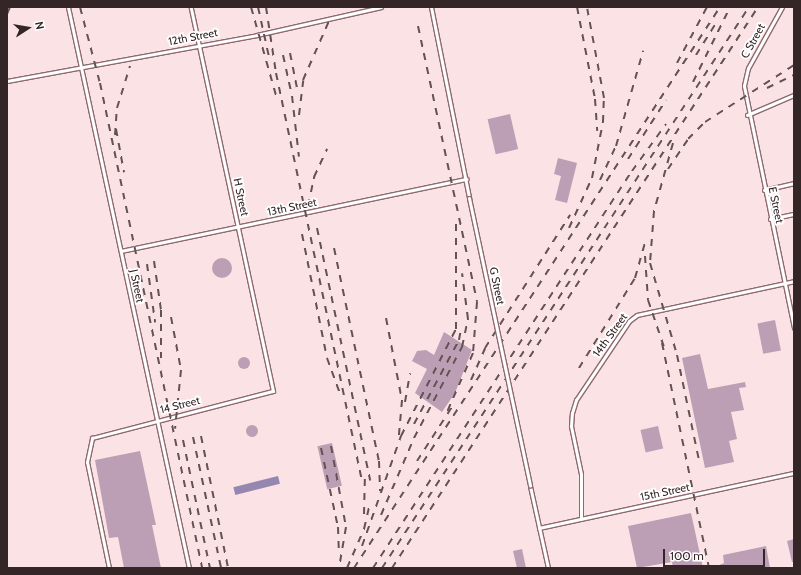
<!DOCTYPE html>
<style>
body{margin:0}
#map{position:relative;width:801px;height:575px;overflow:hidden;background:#fbe2e5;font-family:Cabin,sans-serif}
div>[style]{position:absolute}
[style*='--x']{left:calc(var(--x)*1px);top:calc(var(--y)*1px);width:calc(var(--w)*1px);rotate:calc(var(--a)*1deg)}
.water>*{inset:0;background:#9687b1;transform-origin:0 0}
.building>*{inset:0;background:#bd9fb5;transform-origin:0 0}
.round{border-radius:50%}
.roads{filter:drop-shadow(1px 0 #8e6a6f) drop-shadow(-1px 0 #8e6a6f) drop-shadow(0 1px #8e6a6f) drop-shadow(0 -1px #8e6a6f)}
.lane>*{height:3px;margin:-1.5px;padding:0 1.5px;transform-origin:1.5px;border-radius:1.5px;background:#fff}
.rail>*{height:2px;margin-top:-1px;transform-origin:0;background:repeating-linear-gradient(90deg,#635254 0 7px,transparent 0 14px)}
.bridges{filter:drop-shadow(1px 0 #8e6a6f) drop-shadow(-1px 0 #8e6a6f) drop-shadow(0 1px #8e6a6f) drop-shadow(0 -1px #8e6a6f)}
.lane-bridge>*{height:3px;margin:-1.5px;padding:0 1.5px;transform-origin:1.5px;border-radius:1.5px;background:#fff}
span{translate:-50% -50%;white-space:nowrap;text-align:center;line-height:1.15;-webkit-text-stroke:3.5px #fff;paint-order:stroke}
.street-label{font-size:11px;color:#342527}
.frame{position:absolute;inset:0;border:8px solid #342527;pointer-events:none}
.north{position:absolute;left:8px;top:8px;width:40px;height:40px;-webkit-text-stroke:3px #fff;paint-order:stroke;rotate:78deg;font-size:11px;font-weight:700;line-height:16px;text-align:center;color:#342527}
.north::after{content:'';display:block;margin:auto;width:14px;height:18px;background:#342527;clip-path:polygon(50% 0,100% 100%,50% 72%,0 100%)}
.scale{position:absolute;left:663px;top:549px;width:102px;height:18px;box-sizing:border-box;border:2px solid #342527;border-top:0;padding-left:5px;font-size:12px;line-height:14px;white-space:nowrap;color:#342527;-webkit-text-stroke:3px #fff;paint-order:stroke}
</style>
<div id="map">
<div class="water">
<div style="left:278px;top:476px;width:8px;height:46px;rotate:76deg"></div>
</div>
<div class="building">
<div style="left:510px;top:114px;width:36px;height:23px;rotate:77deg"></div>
<div style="clip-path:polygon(558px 158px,577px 163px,567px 203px,555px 200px,561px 176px,554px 174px)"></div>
<div class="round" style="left:212px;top:258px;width:20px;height:20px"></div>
<div style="left:775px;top:320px;width:31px;height:18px;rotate:79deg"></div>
<div style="clip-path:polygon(444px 332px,472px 350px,455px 393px,442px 412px,415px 393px,427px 369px,412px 361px,417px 351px,426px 350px,434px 355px)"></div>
<div style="clip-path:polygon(700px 354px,708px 389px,745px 382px,746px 387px,739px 388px,744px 410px,731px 412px,737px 439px,729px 441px,734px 462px,705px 468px,682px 358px)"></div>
<div class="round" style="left:238px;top:357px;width:12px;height:12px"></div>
<div class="round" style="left:246px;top:425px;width:12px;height:12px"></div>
<div style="left:658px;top:426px;width:23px;height:18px;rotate:77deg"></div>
<div style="left:332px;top:443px;width:44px;height:15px;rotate:77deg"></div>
<div style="clip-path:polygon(140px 451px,156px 525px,152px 525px,161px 568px,124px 568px,118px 537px,109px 538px,106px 521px,95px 460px)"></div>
<div style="clip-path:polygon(691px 513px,703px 568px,673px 568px,672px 562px,637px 568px,628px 526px)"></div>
<div style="clip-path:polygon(794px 539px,794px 562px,792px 562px,787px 541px)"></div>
<div style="clip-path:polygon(766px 546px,770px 568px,712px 568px,724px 563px,723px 555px)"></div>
<div style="clip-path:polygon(522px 549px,526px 568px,517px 568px,513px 551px)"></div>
</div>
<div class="roads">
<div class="lane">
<div style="--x:68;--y:7;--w:574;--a:77.83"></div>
<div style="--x:431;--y:7;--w:195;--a:78.7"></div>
<div style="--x:782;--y:7;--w:70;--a:119.1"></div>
<div style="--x:748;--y:68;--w:18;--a:103"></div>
<div style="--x:744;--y:86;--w:247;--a:78.3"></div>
<div style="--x:7;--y:81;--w:254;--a:-10.4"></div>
<div style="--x:257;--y:35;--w:127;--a:-12.7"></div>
<div style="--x:747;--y:115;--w:51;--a:-23.1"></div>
<div style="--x:764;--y:190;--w:31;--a:-13"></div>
<div style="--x:770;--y:219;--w:25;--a:-12"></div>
<div style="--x:121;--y:251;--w:353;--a:-11.8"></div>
<div style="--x:530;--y:486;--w:84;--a:77.6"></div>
<div style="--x:581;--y:519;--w:45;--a:-90"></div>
<div style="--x:581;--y:474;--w:49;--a:-101.8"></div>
<div style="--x:571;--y:426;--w:13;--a:-86"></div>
<div style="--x:572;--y:413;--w:14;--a:-73"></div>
<div style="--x:576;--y:400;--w:95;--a:-56.1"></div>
<div style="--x:629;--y:321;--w:10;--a:-37"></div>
<div style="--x:637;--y:315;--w:161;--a:-12.2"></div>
<div style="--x:539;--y:528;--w:261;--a:-12.2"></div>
<div style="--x:109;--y:568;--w:108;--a:-101.7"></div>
<div style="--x:87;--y:462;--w:25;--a:-78"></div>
<div style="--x:92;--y:438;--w:187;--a:-14.6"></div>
<div style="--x:273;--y:391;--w:393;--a:-102.1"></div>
</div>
</div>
<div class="rail">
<div style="--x:80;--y:7;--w:79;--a:75.3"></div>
<div style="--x:100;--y:83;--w:496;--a:78.1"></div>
<div style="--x:251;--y:7;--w:96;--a:74.2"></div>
<div style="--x:258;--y:7;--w:51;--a:77.6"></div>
<div style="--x:266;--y:7;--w:67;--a:81.4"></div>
<div style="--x:276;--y:73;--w:416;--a:78.1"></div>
<div style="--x:577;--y:7;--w:94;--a:78.9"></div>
<div style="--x:595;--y:99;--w:32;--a:86"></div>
<div style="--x:7;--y:14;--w:8;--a:-67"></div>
<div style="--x:418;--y:26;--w:282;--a:77.9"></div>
<div style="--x:477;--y:302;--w:51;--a:94.5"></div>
<div style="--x:473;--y:353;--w:64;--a:113.8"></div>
<div style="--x:290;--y:53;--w:41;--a:78.7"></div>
<div style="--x:283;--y:55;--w:42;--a:77.6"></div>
<div style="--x:292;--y:96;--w:61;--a:83.5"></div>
<div style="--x:696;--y:55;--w:36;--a:-58"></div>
<div style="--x:677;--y:63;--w:64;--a:-61.8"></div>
<div style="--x:693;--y:82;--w:84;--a:-63.7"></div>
<div style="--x:767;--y:88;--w:30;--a:-26"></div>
<div style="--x:299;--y:115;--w:35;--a:-83"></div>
<div style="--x:303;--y:80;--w:64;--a:-66.2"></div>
<div style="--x:116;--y:129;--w:44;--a:79.5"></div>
<div style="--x:115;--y:135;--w:27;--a:-86"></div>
<div style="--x:117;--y:108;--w:44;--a:-72.8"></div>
<div style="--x:673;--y:143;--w:71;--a:105.6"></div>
<div style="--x:654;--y:211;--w:52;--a:94.4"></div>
<div style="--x:650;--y:263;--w:96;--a:73.6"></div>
<div style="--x:677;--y:355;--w:112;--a:78.2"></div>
<div style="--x:628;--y:159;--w:70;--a:-57.2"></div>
<div style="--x:668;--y:169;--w:36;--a:-56"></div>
<div style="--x:688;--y:139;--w:24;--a:-45"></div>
<div style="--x:705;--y:122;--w:106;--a:-32.6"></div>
<div style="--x:600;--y:180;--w:38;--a:-65"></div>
<div style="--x:616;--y:146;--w:99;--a:-74.1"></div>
<div style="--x:308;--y:206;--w:30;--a:-78"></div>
<div style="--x:314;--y:177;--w:31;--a:-65"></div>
<div style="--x:317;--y:228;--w:258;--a:78.1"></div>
<div style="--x:569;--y:228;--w:55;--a:-65.3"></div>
<div style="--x:592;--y:178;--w:57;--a:-78.9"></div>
<div style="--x:603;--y:122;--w:24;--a:-88"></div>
<div style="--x:604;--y:98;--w:93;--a:-100.6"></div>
<div style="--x:302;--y:234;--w:126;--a:78.6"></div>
<div style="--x:327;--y:358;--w:38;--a:70"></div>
<div style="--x:334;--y:248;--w:218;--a:78.1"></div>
<div style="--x:379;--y:461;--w:30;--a:88"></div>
<div style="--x:645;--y:256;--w:44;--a:86.1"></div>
<div style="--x:648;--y:300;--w:50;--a:71.2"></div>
<div style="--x:154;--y:261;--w:49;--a:81.9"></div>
<div style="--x:161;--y:310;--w:48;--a:90"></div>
<div style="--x:147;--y:264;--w:59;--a:82.1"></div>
<div style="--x:171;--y:317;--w:54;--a:79.3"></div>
<div style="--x:181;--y:370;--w:59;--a:95.8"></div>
<div style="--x:386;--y:318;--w:84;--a:79"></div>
<div style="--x:402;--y:400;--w:36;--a:95"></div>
<div style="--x:662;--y:343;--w:230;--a:78.2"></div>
<div style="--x:579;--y:368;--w:106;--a:-58.1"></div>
<div style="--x:635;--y:278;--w:41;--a:-74.2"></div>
<div style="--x:471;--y:380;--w:35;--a:-66"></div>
<div style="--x:485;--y:348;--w:158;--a:-57.4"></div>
<div style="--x:405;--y:402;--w:29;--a:-80"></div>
<div style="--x:414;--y:424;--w:95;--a:-61.8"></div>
<div style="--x:459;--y:340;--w:11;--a:-80"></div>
<div style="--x:201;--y:436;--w:135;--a:78.4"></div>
<div style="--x:193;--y:437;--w:134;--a:77.9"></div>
<div style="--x:183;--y:440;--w:131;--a:78.1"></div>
<div style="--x:331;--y:446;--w:82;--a:79.5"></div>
<div style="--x:346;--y:527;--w:42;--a:99.7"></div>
<div style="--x:321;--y:448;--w:81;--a:77.9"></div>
<div style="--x:338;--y:527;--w:27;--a:88"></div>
<div style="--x:417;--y:461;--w:64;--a:-57.1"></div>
<div style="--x:364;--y:514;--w:40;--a:-88.6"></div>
<div style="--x:381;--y:515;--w:84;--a:-66.8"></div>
<div style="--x:414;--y:438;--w:103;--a:-62.2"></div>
<div style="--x:462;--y:347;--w:29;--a:-78"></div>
<div style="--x:468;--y:319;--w:46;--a:-97.4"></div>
<div style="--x:362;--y:546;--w:117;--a:-70.5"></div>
<div style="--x:401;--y:436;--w:120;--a:-62.8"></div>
<div style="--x:456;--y:329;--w:107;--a:-90"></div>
<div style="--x:347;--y:568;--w:43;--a:-66.4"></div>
<div style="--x:364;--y:529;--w:22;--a:-77"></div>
<div style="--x:354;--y:568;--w:670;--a:-56.88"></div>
<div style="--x:373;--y:568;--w:474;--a:-56.9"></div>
<div style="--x:632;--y:171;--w:58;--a:-54.1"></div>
<div style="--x:382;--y:568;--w:670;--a:-56.81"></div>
<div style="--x:392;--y:568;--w:670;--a:-56.88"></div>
</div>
<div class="bridges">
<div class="lane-bridge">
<div style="--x:469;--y:198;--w:294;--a:78"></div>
</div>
</div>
<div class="street-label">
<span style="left:193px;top:37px;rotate:-11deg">12th Street</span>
<span style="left:753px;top:41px;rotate:-61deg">C Street</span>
<span style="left:241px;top:197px;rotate:78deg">H Street</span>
<span style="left:776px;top:205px;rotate:78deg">E Street</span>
<span style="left:292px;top:207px;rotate:-12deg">13th Street</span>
<span style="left:137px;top:286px;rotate:78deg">J Street</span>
<span style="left:497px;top:286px;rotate:78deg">G Street</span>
<span style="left:610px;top:335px;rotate:-54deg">14th Street</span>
<span style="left:180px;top:405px;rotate:-14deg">14 Street</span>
<span style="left:665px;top:492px;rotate:-12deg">15th Street</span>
</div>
<div class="frame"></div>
<div class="north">N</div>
<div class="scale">100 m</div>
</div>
